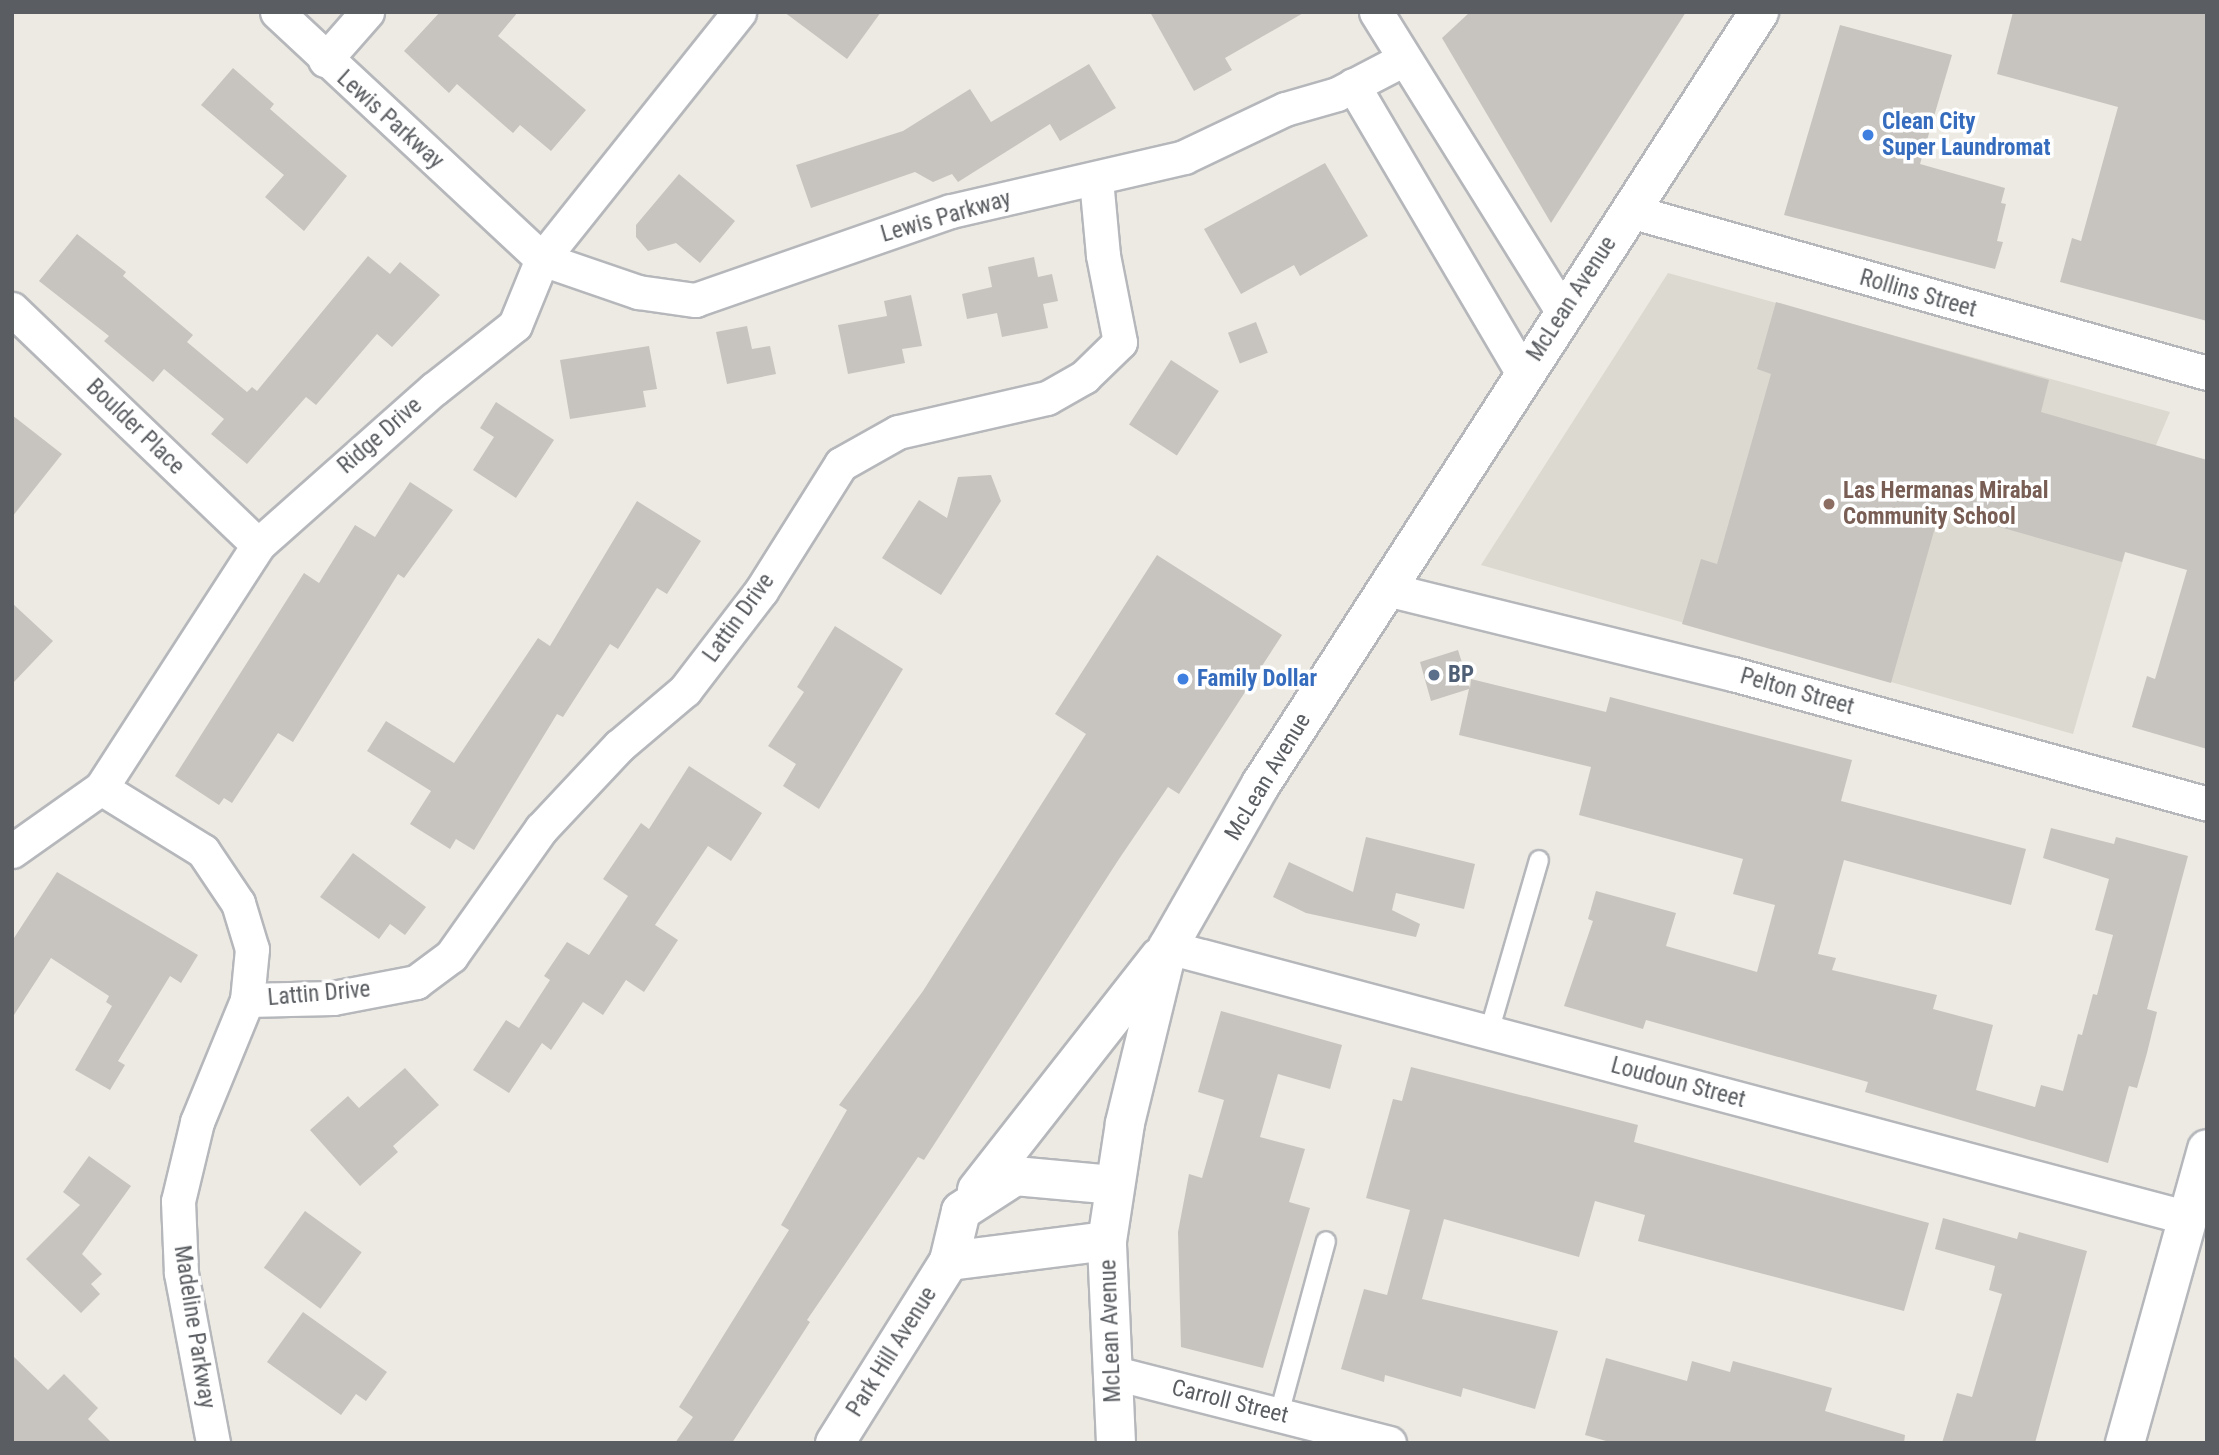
<!DOCTYPE html>
<style>
body{margin:0}
#map{position:relative;width:2219px;height:1455px;overflow:hidden;background:#eceae2;font-family:"Roboto Condensed",sans-serif}
div>[style]{position:absolute}
[style*='--x']{left:calc(var(--x)*1px);top:calc(var(--y)*1px);width:calc(var(--w)*1px);rotate:calc(var(--a)*1deg)}
.education>*{inset:0;background:#dcd9d0}
.building>*{inset:0;background:#c7c4bf;transform-origin:0 0}
.roads{filter:drop-shadow(2px 0 #b5b7bb) drop-shadow(-2px 0 #b5b7bb) drop-shadow(0 2px #b5b7bb) drop-shadow(0 -2px #b5b7bb)}
.service>*{height:18px;margin:-9px;padding:0 9px;transform-origin:9px;border-radius:9px;background:#fff}
.minor>*{height:33px;margin:-16.5px;padding:0 16.5px;transform-origin:16.5px;border-radius:16.5px;background:#fff}
.tertiary>*{height:38px;margin:-19px;padding:0 19px;transform-origin:19px;border-radius:19px;background:#fff}
.dots>*{width:19px;height:19px;translate:-50% -50%;box-sizing:border-box;border:4px solid #fff;border-radius:50%}
span{translate:-50% -50%;white-space:nowrap;text-align:center;line-height:1.15;-webkit-text-stroke:7px #fff;paint-order:stroke}
.street-label{font-size:23px;color:#5a5d61}
.shop-label{font-size:23px;color:#366cbe;font-weight:700}
.left{translate:0 -50%;text-align:left}
.education-label{font-size:23px;color:#785e54;font-weight:700}
.service-label{font-size:23px;color:#4e5e75;font-weight:700}
.frame{position:absolute;inset:0;border:14px solid #5a5d61;pointer-events:none}
</style>
<div id="map">
<div class="education">
<div style="clip-path:polygon(1668px 273px,2170px 412px,2156px 445px,2073px 734px,1481px 565px)"></div>
</div>
<div class="building">
<div style="clip-path:polygon(440px 12px,518px 12px,498px 36px,586px 110px,551px 151px,520px 125px,513px 133px,457px 84px,449px 93px,404px 51px)"></div>
<div style="clip-path:polygon(784px 12px,881px 12px,847px 59px)"></div>
<div style="clip-path:polygon(1150px 12px,1305px 12px,1225px 58px,1232px 70px,1194px 91px)"></div>
<div style="clip-path:polygon(1470px 12px,1686px 12px,1551px 223px,1442px 38px)"></div>
<div style="clip-path:polygon(2013px 12px,2207px 12px,2207px 321px,2060px 282px,2072px 238px,2081px 241px,2118px 107px,1997px 74px)"></div>
<div style="clip-path:polygon(1840px 25px,1952px 55px,1920px 164px,2005px 188px,2001px 203px,2006px 204px,1997px 241px,2003px 242px,1995px 269px,1784px 215px)"></div>
<div style="clip-path:polygon(1089px 64px,1116px 108px,1060px 141px,1050px 124px,958px 182px,952px 174px,933px 182px,915px 172px,811px 208px,796px 165px,903px 131px,970px 89px,991px 122px)"></div>
<div style="clip-path:polygon(233px 68px,274px 104px,270px 109px,347px 176px,304px 231px,265px 197px,284px 175px,201px 105px)"></div>
<div style="clip-path:polygon(1325px 163px,1368px 236px,1300px 276px,1294px 265px,1241px 294px,1204px 229px)"></div>
<div style="clip-path:polygon(679px 174px,735px 221px,700px 263px,676px 243px,648px 251px,636px 237px,636px 225px)"></div>
<div style="clip-path:polygon(77px 234px,126px 272px,123px 276px,193px 335px,187px 342px,247px 392px,252px 387px,257px 391px,368px 256px,390px 274px,400px 262px,440px 295px,392px 347px,377px 334px,316px 405px,306px 397px,247px 464px,211px 434px,224px 419px,164px 369px,153px 382px,104px 341px,109px 336px,39px 281px)"></div>
<div style="clip-path:polygon(1034px 257px,1038px 277px,1052px 274px,1058px 301px,1043px 304px,1048px 328px,1002px 337px,997px 313px,967px 319px,962px 294px,992px 287px,988px 267px)"></div>
<div style="clip-path:polygon(911px 295px,922px 346px,902px 349px,905px 363px,848px 374px,838px 325px,887px 316px,884px 301px)"></div>
<div style="clip-path:polygon(1776px 302px,2049px 380px,2041px 412px,2207px 460px,2207px 749px,2132px 727px,2147px 676px,2155px 679px,2187px 570px,2125px 552px,2122px 562px,1940px 510px,1891px 683px,1682px 624px,1701px 559px,1717px 564px,1771px 374px,1757px 369px)"></div>
<div style="left:1256px;top:322px;width:33px;height:30px;rotate:69deg"></div>
<div style="clip-path:polygon(747px 326px,752px 349px,770px 346px,776px 374px,727px 384px,716px 332px)"></div>
<div style="clip-path:polygon(649px 346px,657px 389px,643px 391px,646px 407px,570px 419px,560px 360px)"></div>
<div style="left:1171px;top:360px;width:57px;height:77px;rotate:33deg"></div>
<div style="clip-path:polygon(496px 402px,554px 440px,516px 498px,473px 470px,494px 437px,480px 428px)"></div>
<div style="clip-path:polygon(12px 415px,62px 454px,12px 517px)"></div>
<div style="clip-path:polygon(991px 475px,1001px 501px,941px 595px,882px 558px,919px 500px,947px 518px,958px 477px)"></div>
<div style="clip-path:polygon(410px 482px,453px 510px,404px 578px,398px 574px,293px 742px,278px 733px,232px 803px,224px 798px,219px 805px,175px 776px,304px 573px,319px 583px,355px 525px,375px 537px)"></div>
<div style="clip-path:polygon(637px 501px,701px 541px,667px 594px,657px 588px,618px 649px,610px 644px,563px 717px,557px 714px,474px 850px,456px 839px,450px 849px,410px 824px,431px 791px,367px 751px,386px 721px,454px 763px,538px 638px,550px 646px)"></div>
<div style="clip-path:polygon(1157px 555px,1282px 635px,1179px 794px,1168px 787px,1119px 859px,924px 1160px,918px 1157px,807px 1320px,810px 1322px,732px 1443px,675px 1443px,693px 1417px,679px 1407px,789px 1230px,781px 1225px,847px 1110px,839px 1105px,923px 991px,1086px 734px,1055px 714px)"></div>
<div style="clip-path:polygon(12px 603px,53px 641px,12px 684px)"></div>
<div style="clip-path:polygon(835px 626px,903px 669px,819px 809px,783px 786px,796px 764px,768px 746px,804px 692px,797px 687px)"></div>
<div style="clip-path:polygon(1458px 650px,1470px 688px,1471px 679px,1606px 712px,1610px 697px,1852px 760px,1841px 801px,2026px 849px,2011px 905px,1844px 860px,1818px 954px,1836px 958px,1832px 970px,1937px 995px,1933px 1009px,1993px 1025px,1976px 1090px,2035px 1107px,2041px 1085px,2063px 1091px,2078px 1034px,2082px 1035px,2093px 994px,2097px 995px,2113px 935px,2095px 930px,2109px 879px,2043px 858px,2051px 828px,2114px 844px,2116px 837px,2188px 856px,2147px 1009px,2157px 1012px,2147px 1053px,2137px 1088px,2129px 1086px,2108px 1163px,1865px 1092px,1868px 1082px,1646px 1020px,1643px 1029px,1564px 1006px,1593px 921px,1588px 919px,1596px 891px,1676px 913px,1666px 946px,1757px 972px,1775px 905px,1733px 894px,1743px 859px,1579px 815px,1591px 767px,1459px 735px,1469px 689px,1431px 701px,1420px 662px)"></div>
<div style="clip-path:polygon(689px 766px,762px 813px,731px 861px,708px 846px,655px 925px,678px 940px,644px 992px,626px 980px,603px 1015px,583px 1002px,551px 1050px,542px 1043px,509px 1093px,473px 1070px,506px 1020px,532px 1036px,519px 1028px,550px 980px,544px 976px,567px 942px,589px 955px,628px 896px,603px 879px,641px 823px,649px 829px)"></div>
<div style="clip-path:polygon(1366px 837px,1475px 864px,1464px 909px,1396px 893px,1392px 910px,1420px 924px,1416px 937px,1306px 913px,1273px 897px,1289px 862px,1353px 892px)"></div>
<div style="clip-path:polygon(353px 853px,426px 907px,405px 935px,390px 924px,379px 939px,320px 897px)"></div>
<div style="clip-path:polygon(57px 872px,198px 955px,181px 983px,170px 976px,118px 1061px,125px 1065px,110px 1090px,75px 1070px,112px 1006px,106px 1002px,109px 996px,51px 958px,12px 1018px,12px 941px)"></div>
<div style="clip-path:polygon(1221px 1011px,1342px 1045px,1330px 1089px,1278px 1074px,1260px 1137px,1305px 1149px,1289px 1202px,1310px 1208px,1263px 1368px,1181px 1347px,1178px 1232px,1189px 1174px,1202px 1178px,1224px 1100px,1198px 1092px)"></div>
<div style="clip-path:polygon(1411px 1067px,1638px 1125px,1634px 1142px,1929px 1223px,1904px 1311px,1638px 1241px,1645px 1215px,1595px 1201px,1579px 1257px,1444px 1219px,1422px 1299px,1558px 1331px,1535px 1409px,1463px 1388px,1461px 1397px,1385px 1375px,1384px 1382px,1341px 1369px,1364px 1289px,1387px 1295px,1410px 1210px,1366px 1198px,1393px 1099px,1402px 1101px)"></div>
<div style="clip-path:polygon(405px 1068px,439px 1105px,393px 1146px,398px 1152px,360px 1186px,310px 1130px,348px 1096px,359px 1108px)"></div>
<div style="clip-path:polygon(89px 1156px,131px 1186px,82px 1254px,102px 1274px,91px 1284px,100px 1294px,81px 1313px,26px 1259px,80px 1205px,63px 1192px)"></div>
<div style="left:305px;top:1211px;width:70px;height:70px;rotate:36deg"></div>
<div style="clip-path:polygon(1943px 1218px,2017px 1239px,2019px 1232px,2087px 1251px,2035px 1443px,1942px 1443px,1957px 1393px,1972px 1397px,2002px 1294px,1989px 1290px,1995px 1266px,1935px 1249px)"></div>
<div style="clip-path:polygon(303px 1312px,387px 1372px,366px 1401px,356px 1394px,341px 1415px,267px 1362px)"></div>
<div style="clip-path:polygon(12px 1355px,48px 1390px,64px 1374px,98px 1408px,88px 1419px,112px 1443px,12px 1443px)"></div>
<div style="clip-path:polygon(1606px 1358px,1687px 1381px,1692px 1361px,1730px 1372px,1733px 1361px,1832px 1388px,1825px 1411px,1905px 1435px,1904px 1443px,1613px 1443px,1585px 1435px)"></div>
</div>
<div class="roads">
<div class="service">
<div style="--x:1489;--y:1032;--w:179;--a:-73.8"></div>
<div style="--x:1279;--y:1414;--w:179;--a:-74.8"></div>
</div>
<div class="minor">
<div style="--x:277;--y:12;--w:362;--a:43"></div>
<div style="--x:542;--y:259;--w:102;--a:19"></div>
<div style="--x:638;--y:292;--w:58;--a:8"></div>
<div style="--x:695;--y:300;--w:271;--a:-19.2"></div>
<div style="--x:951;--y:211;--w:239;--a:-13"></div>
<div style="--x:1184;--y:157;--w:112;--a:-25.4"></div>
<div style="--x:1285;--y:109;--w:54;--a:-16.1"></div>
<div style="--x:1337;--y:94;--w:76;--a:-27.6"></div>
<div style="--x:1376;--y:12;--w:354;--a:58.1"></div>
<div style="--x:325;--y:60;--w:64;--a:-48.8"></div>
<div style="--x:1353;--y:85;--w:335;--a:59.5"></div>
<div style="--x:1630;--y:211;--w:599;--a:15.68"></div>
<div style="--x:12;--y:309;--w:341;--a:43.8"></div>
<div style="--x:1386;--y:589;--w:357;--a:13.8"></div>
<div style="--x:1733;--y:674;--w:492;--a:15.3"></div>
<div style="--x:101;--y:788;--w:120;--a:31.7"></div>
<div style="--x:203;--y:851;--w:63;--a:56.1"></div>
<div style="--x:238;--y:903;--w:48;--a:73.1"></div>
<div style="--x:252;--y:949;--w:51;--a:95.6"></div>
<div style="--x:247;--y:1000;--w:132;--a:112.3"></div>
<div style="--x:197;--y:1122;--w:81;--a:103.5"></div>
<div style="--x:178;--y:1201;--w:72;--a:87.6"></div>
<div style="--x:181;--y:1273;--w:173;--a:79.3"></div>
<div style="--x:12;--y:851;--w:109;--a:-35.3"></div>
<div style="--x:101;--y:788;--w:289;--a:-57.1"></div>
<div style="--x:258;--y:545;--w:235;--a:-41.6"></div>
<div style="--x:434;--y:389;--w:103;--a:-38.3"></div>
<div style="--x:515;--y:325;--w:71;--a:-67.8"></div>
<div style="--x:542;--y:259;--w:316;--a:-51.4"></div>
<div style="--x:1168;--y:947;--w:1056;--a:14.87"></div>
<div style="--x:247;--y:1000;--w:86;--a:-1.3"></div>
<div style="--x:333;--y:998;--w:85;--a:-10.9"></div>
<div style="--x:416;--y:982;--w:44;--a:-36.6"></div>
<div style="--x:451;--y:956;--w:156;--a:-54.7"></div>
<div style="--x:541;--y:829;--w:114;--a:-46.8"></div>
<div style="--x:619;--y:746;--w:87;--a:-40.3"></div>
<div style="--x:685;--y:690;--w:125;--a:-52.5"></div>
<div style="--x:761;--y:591;--w:150;--a:-57.8"></div>
<div style="--x:841;--y:464;--w:65;--a:-29.3"></div>
<div style="--x:898;--y:432;--w:153;--a:-12.9"></div>
<div style="--x:1047;--y:398;--w:43;--a:-29.6"></div>
<div style="--x:1084;--y:377;--w:50;--a:-44.2"></div>
<div style="--x:1120;--y:342;--w:89;--a:-101.1"></div>
<div style="--x:1103;--y:255;--w:75;--a:-95.3"></div>
<div style="--x:1111;--y:1372;--w:287;--a:14.3"></div>
</div>
<div class="tertiary">
<div style="--x:977;--y:1190;--w:296;--a:-51.9"></div>
<div style="--x:949;--y:1261;--w:159;--a:-7.2"></div>
<div style="--x:835;--y:1443;--w:215;--a:-57.9"></div>
<div style="--x:949;--y:1261;--w:51;--a:-76.5"></div>
<div style="--x:961;--y:1211;--w:64;--a:-32.9"></div>
<div style="--x:1015;--y:1176;--w:98;--a:5.2"></div>
<div style="--x:1116;--y:1443;--w:202;--a:-92.6"></div>
<div style="--x:1107;--y:1241;--w:119;--a:-81.3"></div>
<div style="--x:1125;--y:1123;--w:181;--a:-76.3"></div>
<div style="--x:1168;--y:947;--w:188;--a:-60.3"></div>
<div style="--x:1261;--y:784;--w:919;--a:-57.17"></div>
<div style="--x:2125;--y:1443;--w:305;--a:-74.4"></div>
</div>
</div>
<div class="dots">
<div style="left:1868px;top:135px;background:#3f7fe0"></div>
<div style="left:1829px;top:504px;background:#8d6e63"></div>
<div style="left:1434px;top:675px;background:#5c6f8a"></div>
<div style="left:1183px;top:679px;background:#3f7fe0"></div>
</div>
<div class="street-label">
<span style="left:390px;top:120px;rotate:42deg">Lewis Parkway</span>
<span style="left:946px;top:217px;rotate:-16deg">Lewis Parkway</span>
<span style="left:1918px;top:294px;rotate:16deg">Rollins Street</span>
<span style="left:1572px;top:299px;rotate:-57deg">McLean Avenue</span>
<span style="left:135px;top:427px;rotate:44deg">Boulder Place</span>
<span style="left:380px;top:436px;rotate:-41deg">Ridge Drive</span>
<span style="left:739px;top:618px;rotate:-54deg">Lattin Drive</span>
<span style="left:1797px;top:692px;rotate:16deg">Pelton Street</span>
<span style="left:1268px;top:777px;rotate:-59deg">McLean Avenue</span>
<span style="left:319px;top:994px;rotate:-5deg">Lattin Drive</span>
<span style="left:1678px;top:1083px;rotate:15deg">Loudoun Street</span>
<span style="left:194px;top:1327px;rotate:81deg">Madeline Parkway</span>
<span style="left:1111px;top:1331px;rotate:-92deg">McLean Avenue</span>
<span style="left:892px;top:1352px;rotate:-58deg">Park Hill Avenue</span>
<span style="left:1230px;top:1402px;rotate:14deg">Carroll Street</span>
</div>
<div class="shop-label">
<span class="left" style="left:1882px;top:135px">Clean City<br>Super Laundromat</span>
<span class="left" style="left:1197px;top:679px">Family Dollar</span>
</div>
<div class="education-label">
<span class="left" style="left:1843px;top:504px">Las Hermanas Mirabal<br>Community School</span>
</div>
<div class="service-label">
<span class="left" style="left:1448px;top:675px">BP</span>
</div>
<div class="frame"></div>
</div>
